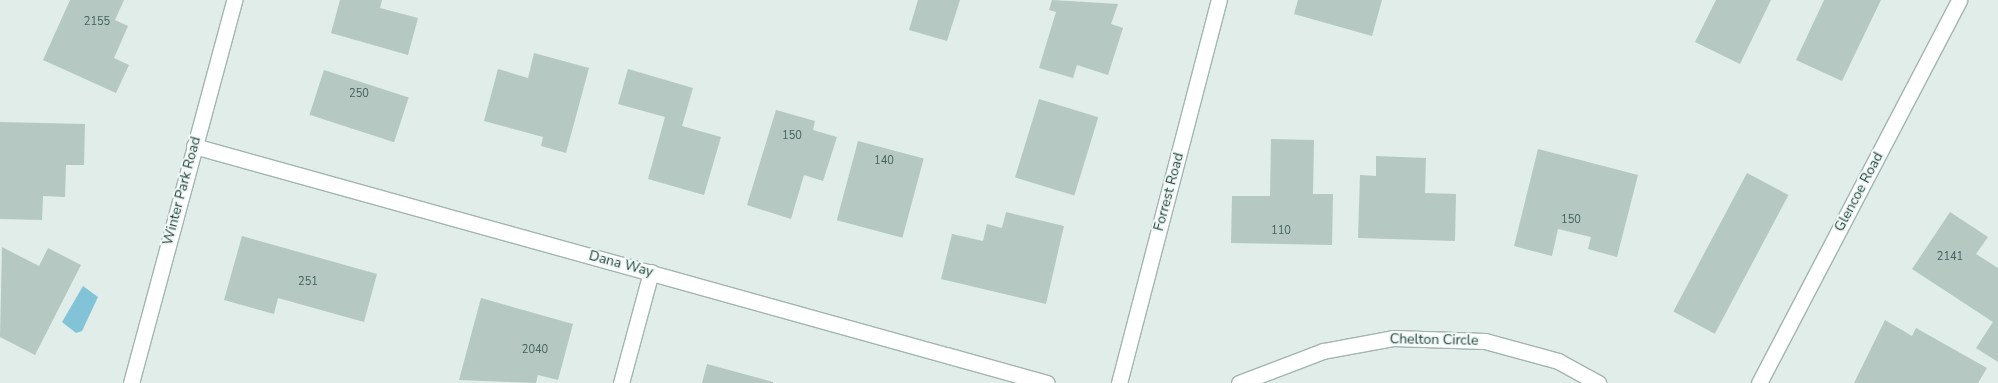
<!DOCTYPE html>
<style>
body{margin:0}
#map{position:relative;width:1998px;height:383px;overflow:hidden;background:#e0ede8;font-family:"Nunito Sans",sans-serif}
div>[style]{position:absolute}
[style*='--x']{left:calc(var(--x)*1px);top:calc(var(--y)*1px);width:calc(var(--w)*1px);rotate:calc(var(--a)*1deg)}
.water>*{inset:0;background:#83c3d8}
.building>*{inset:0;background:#b5c8c2;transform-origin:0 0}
.roads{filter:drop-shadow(1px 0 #a2b5b0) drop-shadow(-1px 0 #a2b5b0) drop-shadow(0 1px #a2b5b0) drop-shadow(0 -1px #a2b5b0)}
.minor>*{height:15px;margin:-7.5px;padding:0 7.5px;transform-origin:7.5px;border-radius:7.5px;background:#fff}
span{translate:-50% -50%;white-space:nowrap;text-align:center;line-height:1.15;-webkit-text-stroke:4px #f1f9f6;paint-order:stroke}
.number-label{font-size:11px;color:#44615c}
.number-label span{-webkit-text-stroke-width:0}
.street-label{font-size:14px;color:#1f3f3a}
</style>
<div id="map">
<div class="water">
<div style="clip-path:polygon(83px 286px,98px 297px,82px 331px,76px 333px,62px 322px)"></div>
</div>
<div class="building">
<div style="clip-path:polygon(70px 0,124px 0,115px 20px,128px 26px,114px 58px,129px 65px,116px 93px,43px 60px)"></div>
<div style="clip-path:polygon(340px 0,382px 0,380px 8px,418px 18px,408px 55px,331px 33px)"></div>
<div style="clip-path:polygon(918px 0,960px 0,947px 41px,909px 30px)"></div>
<div style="clip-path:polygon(1052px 0,1118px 4px,1111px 24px,1123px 28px,1108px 75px,1077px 65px,1073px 78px,1039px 68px,1056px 12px,1049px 10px)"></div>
<div style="clip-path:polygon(1298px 0,1382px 0,1372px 36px,1294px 14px)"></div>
<div style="clip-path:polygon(1716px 0,1771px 0,1740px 64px,1695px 42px)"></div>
<div style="clip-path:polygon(1824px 0,1881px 0,1842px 81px,1796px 60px)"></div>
<div style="clip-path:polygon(534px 53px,589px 68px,566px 153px,541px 146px,543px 137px,484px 121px,498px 69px,528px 78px)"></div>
<div style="clip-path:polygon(628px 69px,693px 88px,682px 126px,721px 137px,704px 195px,648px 179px,665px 117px,618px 104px)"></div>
<div style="left:324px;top:70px;width:89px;height:47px;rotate:18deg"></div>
<div style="left:1039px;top:99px;width:62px;height:82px;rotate:17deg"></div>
<div style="clip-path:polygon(776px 110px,815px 121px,813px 130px,837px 137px,823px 181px,804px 175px,791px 219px,747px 205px)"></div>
<div style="clip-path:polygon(0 122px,85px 124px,84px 165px,66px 165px,65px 197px,43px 196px,42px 220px,0 219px)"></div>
<div style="clip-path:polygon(1271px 139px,1314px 140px,1313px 194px,1333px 194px,1332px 245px,1231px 243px,1232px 196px,1270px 196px)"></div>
<div style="left:858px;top:141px;width:68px;height:82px;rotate:15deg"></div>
<div style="clip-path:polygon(1538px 149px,1638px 175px,1617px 257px,1588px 249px,1591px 237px,1558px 229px,1552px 256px,1514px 246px)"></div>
<div style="clip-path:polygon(1376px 156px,1426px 158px,1425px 193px,1456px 194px,1455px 241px,1358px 238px,1360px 175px,1376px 176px)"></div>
<div style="left:1747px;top:173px;width:47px;height:157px;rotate:28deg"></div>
<div style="clip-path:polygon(1006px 212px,1064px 226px,1046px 304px,941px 279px,952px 234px,983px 241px,987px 224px,1002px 228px)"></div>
<div style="clip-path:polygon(1950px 212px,1988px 237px,1976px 254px,1998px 268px,1998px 362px,1976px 348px,1993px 322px,1912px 269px)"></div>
<div style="clip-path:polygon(242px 236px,377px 274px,364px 322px,278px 298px,274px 314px,224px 300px)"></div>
<div style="clip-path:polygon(2px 247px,39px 266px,48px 248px,81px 265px,35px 355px,0 337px)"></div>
<div style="clip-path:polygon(481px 298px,573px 324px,558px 380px,538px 375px,536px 383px,459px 380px)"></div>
<div style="clip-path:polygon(1885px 320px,1912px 336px,1916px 328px,1987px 368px,1978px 383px,1854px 383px)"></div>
<div style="clip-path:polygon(707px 364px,773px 382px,773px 383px,702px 383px)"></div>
</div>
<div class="roads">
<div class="minor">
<div style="--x:194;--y:146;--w:885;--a:15.53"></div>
<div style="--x:131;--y:383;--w:397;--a:-74.9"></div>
<div style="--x:621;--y:383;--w:115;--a:-74.9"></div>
<div style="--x:1119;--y:383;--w:396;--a:-75.4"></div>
<div style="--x:1239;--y:383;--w:90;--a:-20.9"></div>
<div style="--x:1323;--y:351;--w:71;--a:-10.5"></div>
<div style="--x:1393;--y:338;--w:92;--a:1.9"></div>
<div style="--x:1485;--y:341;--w:76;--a:15.3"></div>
<div style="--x:1558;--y:361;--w:46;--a:28.8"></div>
<div style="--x:1759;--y:383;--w:432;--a:-62.4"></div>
</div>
</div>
<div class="number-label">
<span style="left:97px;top:22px">2155</span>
<span style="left:359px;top:94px">250</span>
<span style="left:792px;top:136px">150</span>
<span style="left:884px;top:161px">140</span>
<span style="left:1571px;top:220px">150</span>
<span style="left:1281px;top:231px">110</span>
<span style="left:1950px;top:257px">2141</span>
<span style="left:308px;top:282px">251</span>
<span style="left:535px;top:350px">2040</span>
</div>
<div class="street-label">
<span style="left:182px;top:191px;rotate:-75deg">Winter Park Road</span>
<span style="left:1169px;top:192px;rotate:-75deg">Forrest Road</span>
<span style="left:1859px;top:192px;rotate:-62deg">Glencoe Road</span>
<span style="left:621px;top:264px;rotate:15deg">Dana Way</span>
<span style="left:1434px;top:340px;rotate:1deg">Chelton Circle</span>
</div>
</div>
